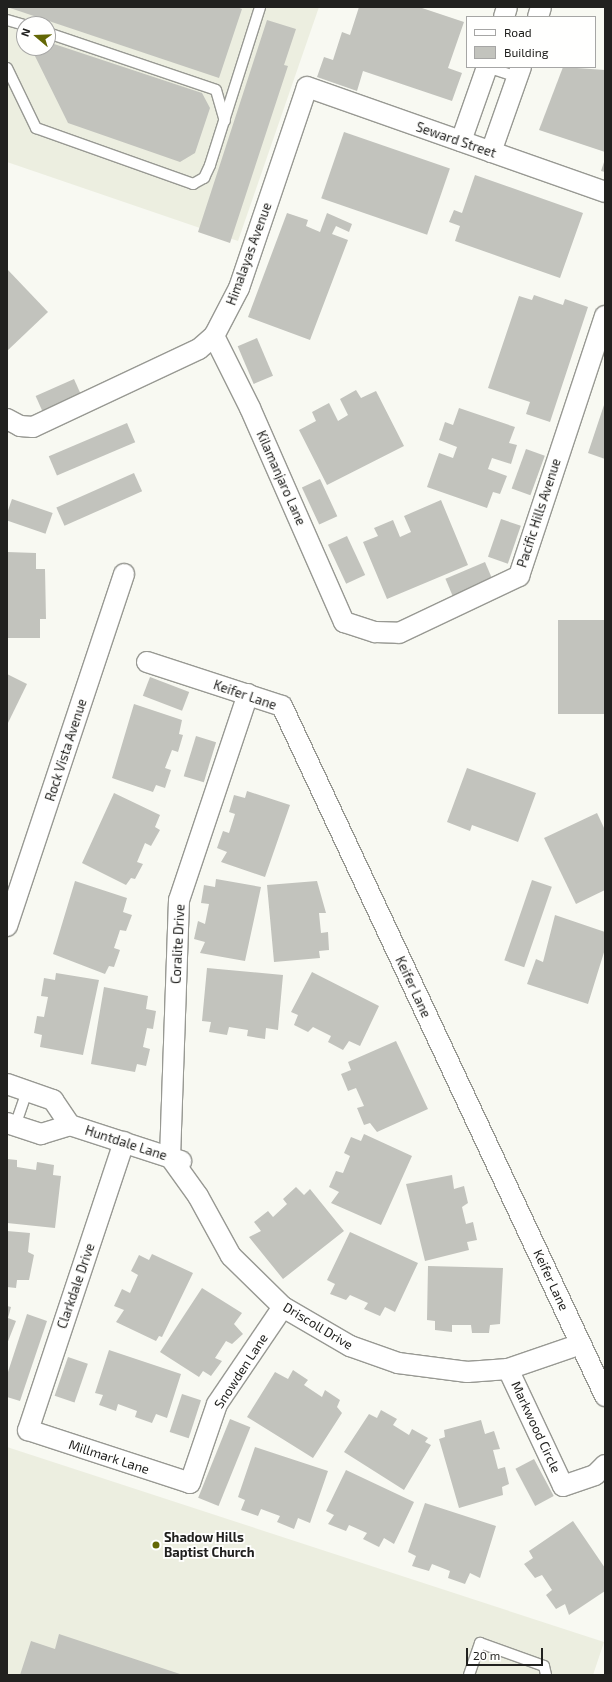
<!DOCTYPE html>
<style>
body{margin:0}
#map{position:relative;width:612px;height:1682px;overflow:hidden;background:#f8f9f2;font-family:"Exo 2",sans-serif}
div>[style]{position:absolute}
[style*='--x']{left:calc(var(--x)*1px);top:calc(var(--y)*1px);width:calc(var(--w)*1px);rotate:calc(var(--a)*1deg)}
.built>*{inset:0;background:#eceee0}
.building>*{inset:0;background:#c2c3bd;transform-origin:0 0}
.roads{filter:drop-shadow(1px 0 #989993) drop-shadow(-1px 0 #989993) drop-shadow(0 1px #989993) drop-shadow(0 -1px #989993)}
.lane>*{height:10px;margin:-5px;padding:0 5px;transform-origin:5px;border-radius:5px;background:#fff}
.street>*{height:20px;margin:-10px;padding:0 10px;transform-origin:10px;border-radius:10px;background:#fff}
.dots>*{width:11px;height:11px;translate:-50% -50%;box-sizing:border-box;border:2px solid #fffffe;border-radius:50%}
span{translate:-50% -50%;white-space:nowrap;text-align:center;line-height:1.15;-webkit-text-stroke:3.5px #fffffe;paint-order:stroke}
.street-label{font-size:13px;color:#21211f}
.poi-label{font-size:13px;color:#21211f;font-weight:700}
.left{translate:0 -50%;text-align:left}
.frame{position:absolute;inset:0;border:8px solid #21211f;pointer-events:none}
.legend{position:absolute;left:466px;top:16px;width:130px;height:52px;box-sizing:border-box;background:#fffffe;border:1px solid #a6a6a5;margin:0;padding:5px 7px;list-style:none;font-size:12px;color:#21211f}
.legend li{display:flex;align-items:center;gap:8px;height:20px}
.legend b{width:20px;border:1px solid #a6a6a5}
.north{position:absolute;left:16px;top:16px;width:40px;height:40px;box-sizing:border-box;background:#fffffe;border:1px solid #a6a6a5;border-radius:50%;rotate:289deg;font-size:11px;font-weight:700;line-height:16px;text-align:center;color:#21211f}
.north::after{content:'';display:block;margin:auto;width:14px;height:18px;background:#636705;clip-path:polygon(50% 0,100% 100%,50% 72%,0 100%)}
.scale{position:absolute;left:466px;top:1648px;width:77px;height:18px;box-sizing:border-box;border:2px solid #21211f;border-top:0;padding-left:5px;font-size:12px;line-height:14px;white-space:nowrap;color:#21211f;-webkit-text-stroke:3px #fffffe;paint-order:stroke}
</style>
<div id="map">
<div class="built">
<div style="clip-path:polygon(evenodd,7px 7px,319px 7px,238px 241px,7px 162px,7px 7px,24px 24px,48px 24px,48px 48px,24px 48px,24px 24px)"></div>
<div style="clip-path:polygon(7px 1447px,604px 1642px,593px 1675px,7px 1675px)"></div>
</div>
<div class="building">
<div style="clip-path:polygon(7px 7px,237px 7px,242px 9px,219px 78px)"></div>
<div style="clip-path:polygon(359px 7px,419px 7px,464px 22px,448px 68px,462px 73px,452px 101px,363px 71px,357px 91px,317px 77px,324px 57px,333px 60px,342px 32px,350px 35px)"></div>
<div style="clip-path:polygon(267px 20px,296px 29px,284px 65px,288px 66px,230px 243px,198px 232px)"></div>
<div style="clip-path:polygon(48px 42px,202px 93px,210px 108px,195px 153px,180px 162px,68px 123px,31px 48px,48px 48px)"></div>
<div style="clip-path:polygon(563px 67px,605px 70px,605px 152px,539px 130px)"></div>
<div style="left:344px;top:132px;width:112px;height:70px;rotate:19deg"></div>
<div style="clip-path:polygon(605px 159px,605px 172px,601px 171px)"></div>
<div style="clip-path:polygon(475px 175px,583px 213px,560px 278px,455px 241px,460px 226px,449px 222px,454px 210px,462px 213px)"></div>
<div style="clip-path:polygon(287px 213px,308px 220px,306px 226px,320px 232px,327px 213px,352px 224px,349px 232px,336px 226px,332px 234px,348px 240px,310px 340px,248px 317px)"></div>
<div style="clip-path:polygon(7px 269px,48px 312px,7px 351px)"></div>
<div style="clip-path:polygon(534px 295px,563px 305px,565px 299px,588px 307px,550px 422px,526px 414px,530px 402px,488px 388px,519px 296px,532px 300px)"></div>
<div style="left:257px;top:338px;width:41px;height:21px;rotate:67deg"></div>
<div style="left:74px;top:379px;width:20px;height:42px;rotate:66deg"></div>
<div style="clip-path:polygon(356px 390px,361px 398px,376px 391px,404px 446px,327px 485px,299px 430px,316px 421px,312px 412px,329px 403px,338px 421px,348px 415px,340px 399px)"></div>
<div style="clip-path:polygon(605px 402px,605px 459px,588px 453px)"></div>
<div style="clip-path:polygon(459px 408px,515px 427px,509px 443px,517px 445px,511px 464px,492px 458px,488px 469px,507px 476px,500px 494px,493px 492px,487px 508px,427px 487px,439px 453px,453px 458px,457px 447px,439px 440px,445px 422px,453px 425px)"></div>
<div style="left:127px;top:423px;width:21px;height:85px;rotate:67deg"></div>
<div style="left:526px;top:449px;width:20px;height:42px;rotate:20deg"></div>
<div style="left:134px;top:473px;width:20px;height:85px;rotate:66deg"></div>
<div style="left:320px;top:479px;width:41px;height:20px;rotate:65deg"></div>
<div style="left:12px;top:499px;width:43px;height:22px;rotate:19deg"></div>
<div style="clip-path:polygon(441px 500px,468px 565px,387px 599px,363px 542px,378px 536px,374px 528px,393px 520px,400px 537px,411px 532px,404px 516px)"></div>
<div style="left:501px;top:519px;width:21px;height:40px;rotate:19deg"></div>
<div style="left:347px;top:536px;width:43px;height:21px;rotate:65deg"></div>
<div style="clip-path:polygon(7px 552px,36px 553px,36px 569px,45px 569px,46px 619px,40px 619px,40px 638px,7px 638px)"></div>
<div style="left:485px;top:562px;width:21px;height:43px;rotate:67deg"></div>
<div style="left:558px;top:620px;width:47px;height:94px"></div>
<div style="clip-path:polygon(7px 674px,27px 684px,7px 725px)"></div>
<div style="left:150px;top:677px;width:42px;height:20px;rotate:21deg"></div>
<div style="clip-path:polygon(134px 704px,182px 720px,179px 734px,183px 735px,178px 752px,172px 750px,165px 768px,171px 770px,165px 788px,156px 785px,153px 792px,112px 778px)"></div>
<div style="left:196px;top:736px;width:21px;height:42px;rotate:17deg"></div>
<div style="clip-path:polygon(467px 768px,536px 793px,518px 842px,472px 825px,470px 831px,447px 822px)"></div>
<div style="clip-path:polygon(247px 791px,290px 805px,265px 877px,221px 862px,227px 852px,217px 848px,223px 831px,229px 833px,235px 814px,229px 812px,234px 795px,245px 798px)"></div>
<div style="clip-path:polygon(114px 793px,160px 815px,155px 827px,160px 830px,151px 846px,145px 843px,137px 862px,143px 864px,135px 879px,131px 878px,126px 885px,82px 863px)"></div>
<div style="clip-path:polygon(597px 813px,605px 830px,605px 890px,576px 904px,544px 838px)"></div>
<div style="clip-path:polygon(216px 879px,261px 887px,245px 961px,200px 953px,205px 942px,194px 939px,198px 921px,205px 924px,209px 904px,201px 903px,204px 885px,215px 887px)"></div>
<div style="left:532px;top:880px;width:21px;height:85px;rotate:19deg"></div>
<div style="clip-path:polygon(75px 881px,127px 898px,123px 912px,132px 915px,126px 931px,120px 930px,114px 948px,120px 950px,114px 967px,109px 966px,105px 974px,53px 954px)"></div>
<div style="clip-path:polygon(317px 881px,326px 913px,319px 913px,321px 933px,328px 932px,329px 950px,319px 951px,320px 958px,274px 962px,267px 885px)"></div>
<div style="clip-path:polygon(555px 915px,605px 932px,605px 949px,588px 1004px,527px 984px,536px 959px,543px 962px)"></div>
<div style="clip-path:polygon(207px 968px,283px 975px,278px 1030px,266px 1028px,265px 1039px,247px 1036px,248px 1030px,229px 1027px,227px 1035px,209px 1032px,211px 1022px,202px 1021px)"></div>
<div style="clip-path:polygon(312px 972px,379px 1006px,360px 1046px,349px 1041px,343px 1050px,328px 1042px,331px 1036px,313px 1027px,308px 1032px,294px 1025px,298px 1015px,291px 1012px)"></div>
<div style="clip-path:polygon(56px 973px,99px 980px,83px 1055px,40px 1047px,42px 1035px,34px 1033px,37px 1016px,44px 1017px,48px 997px,41px 996px,44px 978px,55px 980px)"></div>
<div style="clip-path:polygon(104px 987px,148px 996px,146px 1009px,156px 1011px,153px 1029px,147px 1028px,143px 1047px,150px 1049px,146px 1066px,137px 1064px,135px 1072px,91px 1064px)"></div>
<div style="clip-path:polygon(396px 1041px,428px 1109px,377px 1132px,370px 1123px,364px 1125px,357px 1108px,364px 1106px,356px 1088px,348px 1091px,341px 1074px,351px 1070px,348px 1062px)"></div>
<div style="clip-path:polygon(364px 1134px,412px 1156px,381px 1225px,331px 1203px,339px 1192px,329px 1187px,336px 1171px,343px 1173px,350px 1156px,344px 1153px,351px 1137px,361px 1141px)"></div>
<div style="clip-path:polygon(7px 1159px,17px 1160px,17px 1167px,36px 1170px,37px 1162px,54px 1165px,53px 1175px,61px 1176px,55px 1228px,7px 1223px)"></div>
<div style="clip-path:polygon(452px 1175px,454px 1189px,464px 1186px,468px 1203px,462px 1207px,466px 1224px,473px 1222px,477px 1240px,467px 1242px,469px 1250px,425px 1261px,406px 1184px)"></div>
<div style="clip-path:polygon(296px 1187px,304px 1195px,310px 1189px,344px 1231px,283px 1279px,249px 1237px,261px 1231px,254px 1222px,268px 1211px,273px 1217px,287px 1204px,283px 1199px)"></div>
<div style="clip-path:polygon(7px 1231px,30px 1233px,28px 1252px,34px 1255px,29px 1280px,17px 1280px,16px 1288px,7px 1287px)"></div>
<div style="clip-path:polygon(350px 1232px,418px 1263px,395px 1312px,385px 1307px,380px 1316px,364px 1309px,368px 1303px,350px 1295px,346px 1300px,330px 1294px,335px 1284px,327px 1280px)"></div>
<div style="clip-path:polygon(152px 1254px,193px 1273px,162px 1337px,159px 1336px,156px 1341px,116px 1322px,124px 1310px,114px 1306px,122px 1289px,130px 1293px,138px 1275px,131px 1271px,139px 1255px,149px 1260px)"></div>
<div style="clip-path:polygon(428px 1266px,503px 1268px,500px 1324px,490px 1325px,489px 1333px,472px 1333px,471px 1325px,452px 1325px,452px 1332px,435px 1330px,435px 1321px,427px 1320px)"></div>
<div style="clip-path:polygon(202px 1288px,242px 1313px,234px 1324px,243px 1334px,232px 1344px,226px 1341px,215px 1358px,222px 1361px,211px 1376px,203px 1371px,199px 1377px,160px 1352px)"></div>
<div style="clip-path:polygon(7px 1306px,11px 1307px,8px 1318px,16px 1321px,7px 1344px)"></div>
<div style="clip-path:polygon(27px 1314px,47px 1321px,20px 1401px,7px 1397px,7px 1375px)"></div>
<div style="clip-path:polygon(109px 1350px,181px 1374px,167px 1418px,156px 1414px,152px 1423px,135px 1417px,137px 1411px,118px 1404px,116px 1411px,99px 1405px,103px 1395px,95px 1393px)"></div>
<div style="left:68px;top:1357px;width:21px;height:41px;rotate:19deg"></div>
<div style="clip-path:polygon(293px 1370px,308px 1380px,304px 1385px,322px 1397px,325px 1390px,340px 1400px,337px 1407px,342px 1413px,313px 1458px,247px 1417px,275px 1372px,288px 1379px)"></div>
<div style="left:182px;top:1394px;width:20px;height:40px;rotate:18deg"></div>
<div style="clip-path:polygon(381px 1410px,397px 1419px,393px 1425px,409px 1435px,412px 1429px,428px 1438px,425px 1442px,431px 1445px,404px 1490px,344px 1452px,369px 1414px,377px 1418px)"></div>
<div style="left:230px;top:1419px;width:22px;height:85px;rotate:22deg"></div>
<div style="clip-path:polygon(481px 1420px,485px 1434px,494px 1431px,500px 1449px,493px 1450px,498px 1469px,505px 1467px,509px 1484px,502px 1487px,503px 1495px,459px 1508px,439px 1439px,445px 1437px,444px 1430px)"></div>
<div style="clip-path:polygon(255px 1447px,328px 1471px,310px 1523px,298px 1518px,294px 1529px,277px 1522px,280px 1516px,261px 1509px,258px 1516px,241px 1510px,245px 1500px,238px 1497px)"></div>
<div style="left:534px;top:1459px;width:42px;height:21px;rotate:62deg"></div>
<div style="clip-path:polygon(346px 1470px,414px 1502px,394px 1544px,384px 1538px,379px 1547px,363px 1539px,367px 1533px,349px 1525px,346px 1531px,328px 1524px,334px 1515px,326px 1511px)"></div>
<div style="clip-path:polygon(425px 1503px,496px 1526px,480px 1578px,470px 1573px,465px 1584px,448px 1578px,450px 1571px,432px 1564px,429px 1571px,412px 1566px,416px 1556px,408px 1552px)"></div>
<div style="clip-path:polygon(573px 1521px,605px 1568px,605px 1591px,569px 1615px,565px 1604px,556px 1609px,546px 1595px,552px 1590px,542px 1575px,535px 1578px,524px 1564px,533px 1558px,529px 1551px)"></div>
<div style="clip-path:polygon(59px 1634px,183px 1675px,20px 1675px,31px 1641px,55px 1649px)"></div>
</div>
<div class="roads">
<div class="lane">
<div style="--x:7;--y:20;--w:18;--a:16"></div>
<div style="--x:48;--y:33;--w:177;--a:18.7"></div>
<div style="--x:216;--y:90;--w:32;--a:74"></div>
<div style="--x:487;--y:67;--w:32;--a:18"></div>
<div style="--x:7;--y:68;--w:67;--a:64.2"></div>
<div style="--x:36;--y:128;--w:167;--a:19.6"></div>
<div style="--x:193;--y:184;--w:13;--a:-29"></div>
<div style="--x:204;--y:178;--w:14;--a:-65"></div>
<div style="--x:210;--y:165;--w:166;--a:-72.4"></div>
<div style="--x:15;--y:1126;--w:37;--a:-71"></div>
<div style="--x:469;--y:1675;--w:34;--a:-71"></div>
<div style="--x:480;--y:1643;--w:68;--a:19.8"></div>
<div style="--x:544;--y:1666;--w:9;--a:77"></div>
</div>
<div class="street">
<div style="--x:504;--y:17;--w:10;--a:-73"></div>
<div style="--x:538;--y:17;--w:10;--a:-73"></div>
<div style="--x:461;--y:141;--w:78;--a:-70.6"></div>
<div style="--x:491;--y:152;--w:90;--a:-70.6"></div>
<div style="--x:214;--y:336;--w:80;--a:63.4"></div>
<div style="--x:250;--y:408;--w:234;--a:66.3"></div>
<div style="--x:344;--y:622;--w:33;--a:18"></div>
<div style="--x:375;--y:632;--w:24;--a:2"></div>
<div style="--x:399;--y:633;--w:133;--a:-25.4"></div>
<div style="--x:519;--y:576;--w:274;--a:-71.7"></div>
<div style="--x:7;--y:419;--w:15;--a:28"></div>
<div style="--x:20;--y:426;--w:13;--a:4"></div>
<div style="--x:33;--y:427;--w:183;--a:-25.2"></div>
<div style="--x:199;--y:349;--w:20;--a:-41"></div>
<div style="--x:214;--y:336;--w:54;--a:-62.5"></div>
<div style="--x:239;--y:288;--w:212;--a:-71.3"></div>
<div style="--x:307;--y:87;--w:316;--a:19.4"></div>
<div style="--x:147;--y:662;--w:142;--a:18.1"></div>
<div style="--x:282;--y:706;--w:762;--a:64.91"></div>
<div style="--x:248;--y:694;--w:217;--a:108.5"></div>
<div style="--x:179;--y:900;--w:257;--a:92"></div>
<div style="--x:170;--y:1157;--w:48;--a:54.3"></div>
<div style="--x:198;--y:1196;--w:68;--a:61.2"></div>
<div style="--x:231;--y:1256;--w:73;--a:44.4"></div>
<div style="--x:283;--y:1307;--w:78;--a:30.2"></div>
<div style="--x:350;--y:1346;--w:51;--a:19.5"></div>
<div style="--x:398;--y:1363;--w:70;--a:7.4"></div>
<div style="--x:467;--y:1372;--w:41;--a:-4.2"></div>
<div style="--x:508;--y:1369;--w:77;--a:-18.9"></div>
<div style="--x:7;--y:926;--w:371;--a:-71.6"></div>
<div style="--x:7;--y:1084;--w:49;--a:19.2"></div>
<div style="--x:53;--y:1100;--w:30;--a:56"></div>
<div style="--x:7;--y:1123;--w:36;--a:18"></div>
<div style="--x:41;--y:1134;--w:30;--a:-17"></div>
<div style="--x:70;--y:1125;--w:117;--a:18"></div>
<div style="--x:124;--y:1142;--w:304;--a:108.4"></div>
<div style="--x:28;--y:1430;--w:170;--a:18.1"></div>
<div style="--x:190;--y:1483;--w:83;--a:-71.1"></div>
<div style="--x:217;--y:1404;--w:117;--a:-55.8"></div>
<div style="--x:508;--y:1369;--w:129;--a:64.8"></div>
<div style="--x:563;--y:1486;--w:34;--a:-19"></div>
<div style="--x:595;--y:1475;--w:14;--a:-45"></div>
</div>
</div>
<div class="dots">
<div style="left:156px;top:1545px;background:#636705"></div>
</div>
<div class="street-label">
<span style="left:456px;top:140px;rotate:19deg">Seward Street</span>
<span style="left:249px;top:254px;rotate:-70deg">Himalayas Avenue</span>
<span style="left:281px;top:478px;rotate:66deg">Kilamanjaro Lane</span>
<span style="left:539px;top:513px;rotate:-72deg">Pacific Hills Avenue</span>
<span style="left:245px;top:695px;rotate:19deg">Keifer Lane</span>
<span style="left:66px;top:750px;rotate:-72deg">Rock Vista Avenue</span>
<span style="left:178px;top:944px;rotate:-87deg">Coralite Drive</span>
<span style="left:413px;top:987px;rotate:65deg">Keifer Lane</span>
<span style="left:126px;top:1143px;rotate:18deg">Huntdale Lane</span>
<span style="left:551px;top:1280px;rotate:65deg">Keifer Lane</span>
<span style="left:76px;top:1286px;rotate:-71deg">Clarkdale Drive</span>
<span style="left:318px;top:1326px;rotate:31deg">Driscoll Drive</span>
<span style="left:241px;top:1371px;rotate:-57deg">Snowden Lane</span>
<span style="left:536px;top:1427px;rotate:65deg">Markwood Circle</span>
<span style="left:109px;top:1457px;rotate:18deg">Millmark Lane</span>
</div>
<div class="poi-label">
<span class="left" style="left:164px;top:1545px">Shadow Hills<br>Baptist Church</span>
</div>
<div class="frame"></div>
<ul class="legend">
<li><b style="height:5px;background:#fff"></b>Road</li>
<li><b style="height:11px;background:#c2c3bd"></b>Building</li>
</ul>
<div class="north">N</div>
<div class="scale">20 m</div>
</div>
